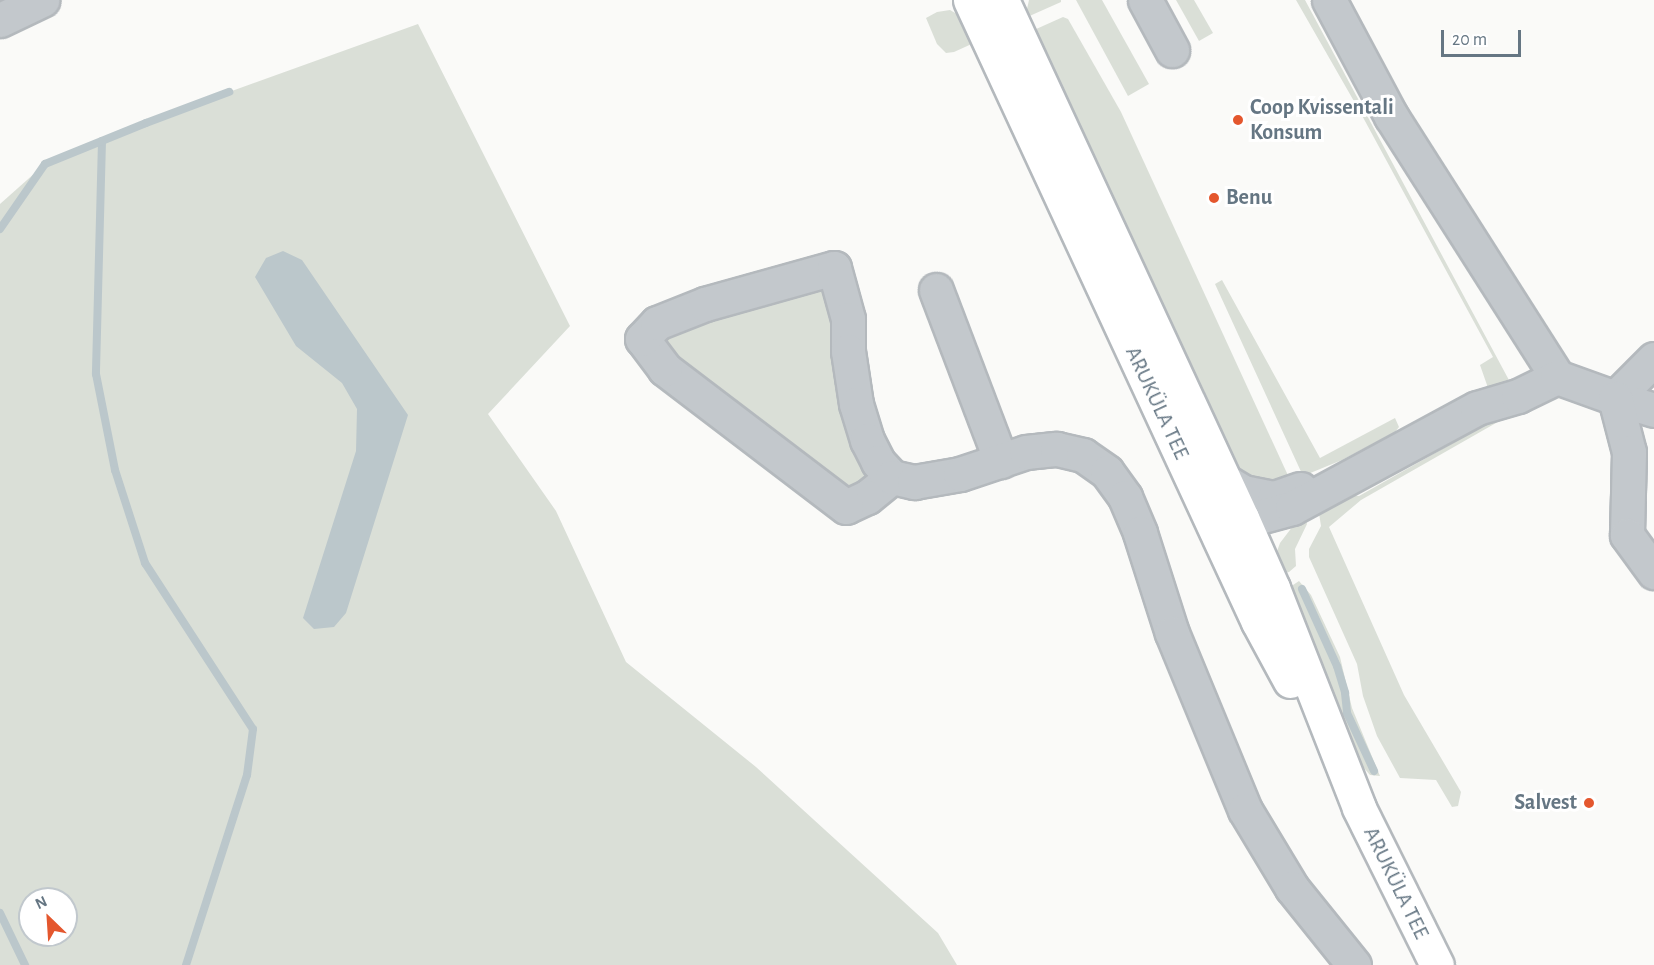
<!DOCTYPE html>
<meta charset="utf-8">
<style>
body{margin:0}
#map{position:relative;width:1654px;height:965px;overflow:hidden;background:#fafaf8;font-family:"Alegreya Sans",sans-serif}
div>[style]{position:absolute}
[style*='--x']{left:calc(var(--x)*1px);top:calc(var(--y)*1px);width:calc(var(--w)*1px);rotate:calc(var(--a)*1deg)}
.green>*{inset:0;background:#dadfd7}
.water>*{inset:0;background:#bbc7cb}
.stream>*{height:8px;margin:-4px;padding:0 4px;transform-origin:4px;border-radius:4px;background:#bbc7cb}
.roads{filter:drop-shadow(2px 0 #b4b9bd) drop-shadow(-2px 0 #b4b9bd) drop-shadow(0 2px #b4b9bd) drop-shadow(0 -2px #b4b9bd)}
.minor>*{height:33px;margin:-16.5px;padding:0 16.5px;transform-origin:16.5px;border-radius:16.5px;background:#c3c8cc}
.highway>*{height:33px;margin:-16.5px;padding:0 16.5px;transform-origin:16.5px;border-radius:16.5px;background:#fff}
.dots>*{width:16px;height:16px;translate:-50% -50%;box-sizing:border-box;border:3px solid #fff;border-radius:50%}
span{translate:-50% -50%;white-space:nowrap;text-align:center;line-height:1.15;-webkit-text-stroke:6px #fff;paint-order:stroke}
.poi-label{font-size:22px;color:#657683;font-weight:700}
.left{translate:0 -50%;text-align:left}
.right{translate:-100% -50%;text-align:right}
.street-label{font-size:22px;color:#657683}
.north{position:absolute;left:18px;top:887px;width:60px;height:60px;box-sizing:border-box;background:#fff;border:2px solid #c1c8cd;border-radius:50%;rotate:335deg;font-size:16px;font-weight:700;line-height:24px;text-align:center;color:#657683}
.north::after{content:'';display:block;margin:auto;width:21px;height:27px;background:#e4572e;clip-path:polygon(50% 0,100% 100%,50% 72%,0 100%)}
.scale{position:absolute;left:1441px;top:30px;width:80px;height:27px;box-sizing:border-box;border:3px solid #657683;border-top:0;padding-left:8px;font-size:18px;line-height:21px;white-space:nowrap;color:#657683;-webkit-text-stroke:4px #fff;paint-order:stroke}
</style>
<div id="map">
<div class="green">
<div style="clip-path:polygon(1029px 0,1061px 0,1061px 2px,1025px 18px)"></div>
<div style="clip-path:polygon(1076px 0,1102px 0,1149px 84px,1128px 96px)"></div>
<div style="clip-path:polygon(1176px 0,1194px 0,1213px 33px,1199px 41px)"></div>
<div style="clip-path:polygon(1296px 0,1305px 0,1510px 382px,1486px 392px,1487px 385px,1480px 365px,1493px 357px,1359px 110px)"></div>
<div style="clip-path:polygon(950px 10px,962px 17px,976px 42px,954px 52px,946px 53px,937px 44px,926px 18px,937px 12px)"></div>
<div style="clip-path:polygon(1063px 17px,1068px 19px,1121px 112px,1291px 482px,1281px 486px,1238px 477px,1033px 36px,1034px 30px)"></div>
<div style="clip-path:polygon(evenodd,418px 24px,570px 326px,488px 414px,556px 511px,626px 662px,756px 767px,938px 933px,957px 965px,0 965px,0 204px,45px 164px,146px 122px,418px 24px,30px 899px,66px 899px,66px 935px,30px 935px,30px 899px)"></div>
<div style="clip-path:polygon(1222px 280px,1320px 458px,1395px 418px,1399px 427px,1395px 432px,1342px 460px,1303px 476px,1215px 284px)"></div>
<div style="clip-path:polygon(824px 282px,869px 460px,867px 505px,655px 352px,662px 336px)"></div>
<div style="clip-path:polygon(1522px 404px,1524px 407px,1361px 500px,1329px 527px,1404px 695px,1461px 792px,1458px 806px,1452px 807px,1436px 780px,1400px 778px,1377px 736px,1363px 696px,1357px 664px,1309px 557px,1309px 549px,1321px 526px,1318px 507px,1343px 495px,1359px 496px)"></div>
<div style="clip-path:polygon(1305px 517px,1307px 524px,1295px 549px,1296px 566px,1289px 572px,1280px 574px,1276px 554px,1280px 543px,1296px 522px)"></div>
<div style="clip-path:polygon(1299px 581px,1311px 595px,1340px 657px,1352px 708px,1380px 776px,1370px 775px,1363px 767px,1338px 710px,1290px 587px)"></div>
</div>
<div class="water">
<div style="clip-path:polygon(283px 251px,302px 260px,408px 415px,346px 613px,334px 627px,314px 629px,303px 618px,356px 451px,357px 409px,342px 383px,296px 346px,255px 277px,266px 258px)"></div>
</div>
<div class="stream">
<div style="--x:102;--y:141;--w:233;--a:91.5"></div>
<div style="--x:96;--y:374;--w:98;--a:78.8"></div>
<div style="--x:115;--y:470;--w:98;--a:72.1"></div>
<div style="--x:145;--y:563;--w:198;--a:57"></div>
<div style="--x:253;--y:729;--w:46;--a:97.4"></div>
<div style="--x:247;--y:775;--w:200;--a:107.8"></div>
<div style="--x:0;--y:229;--w:79;--a:-55.3"></div>
<div style="--x:45;--y:164;--w:109;--a:-22.1"></div>
<div style="--x:146;--y:123;--w:89;--a:-20.5"></div>
<div style="--x:1302;--y:589;--w:85;--a:65.6"></div>
<div style="--x:1337;--y:666;--w:28;--a:73"></div>
<div style="--x:1345;--y:693;--w:20;--a:84"></div>
<div style="--x:1347;--y:713;--w:64;--a:65"></div>
<div style="--x:0;--y:913;--w:58;--a:64.3"></div>
</div>
<div class="roads">
<div class="minor">
<div style="--x:1145;--y:0;--w:57;--a:61.6"></div>
<div style="--x:1329;--y:0;--w:132;--a:61.9"></div>
<div style="--x:1391;--y:116;--w:309;--a:57.5"></div>
<div style="--x:0;--y:20;--w:47;--a:-25.5"></div>
<div style="--x:936;--y:290;--w:183;--a:69.2"></div>
<div style="--x:1654;--y:359;--w:55;--a:135"></div>
<div style="--x:1615;--y:398;--w:41;--a:17.1"></div>
<div style="--x:1220;--y:473;--w:9;--a:58"></div>
<div style="--x:1225;--y:481;--w:21;--a:31"></div>
<div style="--x:1243;--y:492;--w:32;--a:11"></div>
<div style="--x:1274;--y:498;--w:28;--a:-19"></div>
<div style="--x:892;--y:477;--w:32;--a:141"></div>
<div style="--x:867;--y:497;--w:23;--a:155"></div>
<div style="--x:846;--y:507;--w:228;--a:-142.7"></div>
<div style="--x:665;--y:369;--w:38;--a:-127"></div>
<div style="--x:642;--y:339;--w:22;--a:-47"></div>
<div style="--x:657;--y:323;--w:52;--a:-21.6"></div>
<div style="--x:705;--y:304;--w:134;--a:-15.6"></div>
<div style="--x:834;--y:268;--w:53;--a:74.6"></div>
<div style="--x:848;--y:319;--w:32;--a:90"></div>
<div style="--x:848;--y:351;--w:54;--a:81.4"></div>
<div style="--x:856;--y:404;--w:38;--a:73"></div>
<div style="--x:867;--y:440;--w:25;--a:63"></div>
<div style="--x:878;--y:462;--w:21;--a:47"></div>
<div style="--x:892;--y:477;--w:23;--a:13"></div>
<div style="--x:914;--y:482;--w:47;--a:-9.9"></div>
<div style="--x:960;--y:474;--w:70;--a:-18.4"></div>
<div style="--x:1026;--y:452;--w:31;--a:-6"></div>
<div style="--x:1057;--y:449;--w:27;--a:13"></div>
<div style="--x:1083;--y:455;--w:29;--a:35"></div>
<div style="--x:1107;--y:472;--w:31;--a:54"></div>
<div style="--x:1125;--y:497;--w:39;--a:67"></div>
<div style="--x:1140;--y:533;--w:105;--a:72.3"></div>
<div style="--x:1172;--y:633;--w:191;--a:67.6"></div>
<div style="--x:1245;--y:810;--w:91;--a:58.9"></div>
<div style="--x:1292;--y:888;--w:99;--a:51.2"></div>
<div style="--x:1220;--y:508;--w:15;--a:42"></div>
<div style="--x:1231;--y:518;--w:24;--a:0"></div>
<div style="--x:1255;--y:518;--w:38;--a:-15"></div>
<div style="--x:1292;--y:508;--w:210;--a:-28.4"></div>
<div style="--x:1477;--y:408;--w:43;--a:-16.3"></div>
<div style="--x:1518;--y:396;--w:43;--a:-26"></div>
<div style="--x:1557;--y:377;--w:62;--a:19.9"></div>
<div style="--x:1615;--y:398;--w:56;--a:75.5"></div>
<div style="--x:1629;--y:452;--w:83;--a:91.4"></div>
<div style="--x:1627;--y:535;--w:46;--a:53.9"></div>
</div>
<div class="highway">
<div style="--x:970;--y:0;--w:685;--a:65.15"></div>
<div style="--x:1258;--y:622;--w:67;--a:61.5"></div>
<div style="--x:1002;--y:0;--w:571;--a:65.14"></div>
<div style="--x:1242;--y:518;--w:77;--a:66.1"></div>
<div style="--x:1273;--y:588;--w:236;--a:68.6"></div>
<div style="--x:1359;--y:808;--w:175;--a:63.6"></div>
</div>
</div>
<div class="dots">
<div style="left:1238px;top:120px;background:#e4572e"></div>
<div style="left:1214px;top:198px;background:#e4572e"></div>
<div style="left:1589px;top:803px;background:#e4572e"></div>
</div>
<div class="poi-label">
<span class="left" style="left:1250px;top:120px">Coop Kvissentali<br>Konsum</span>
<span class="left" style="left:1226px;top:198px">Benu</span>
<span class="right" style="left:1577px;top:803px">Salvest</span>
</div>
<div class="street-label">
<span style="left:1157px;top:403px;rotate:65deg">ARUKÜLA TEE</span>
<span style="left:1396px;top:883px;rotate:64deg">ARUKÜLA TEE</span>
</div>
<div class="north">N</div>
<div class="scale">20 m</div>
</div>
